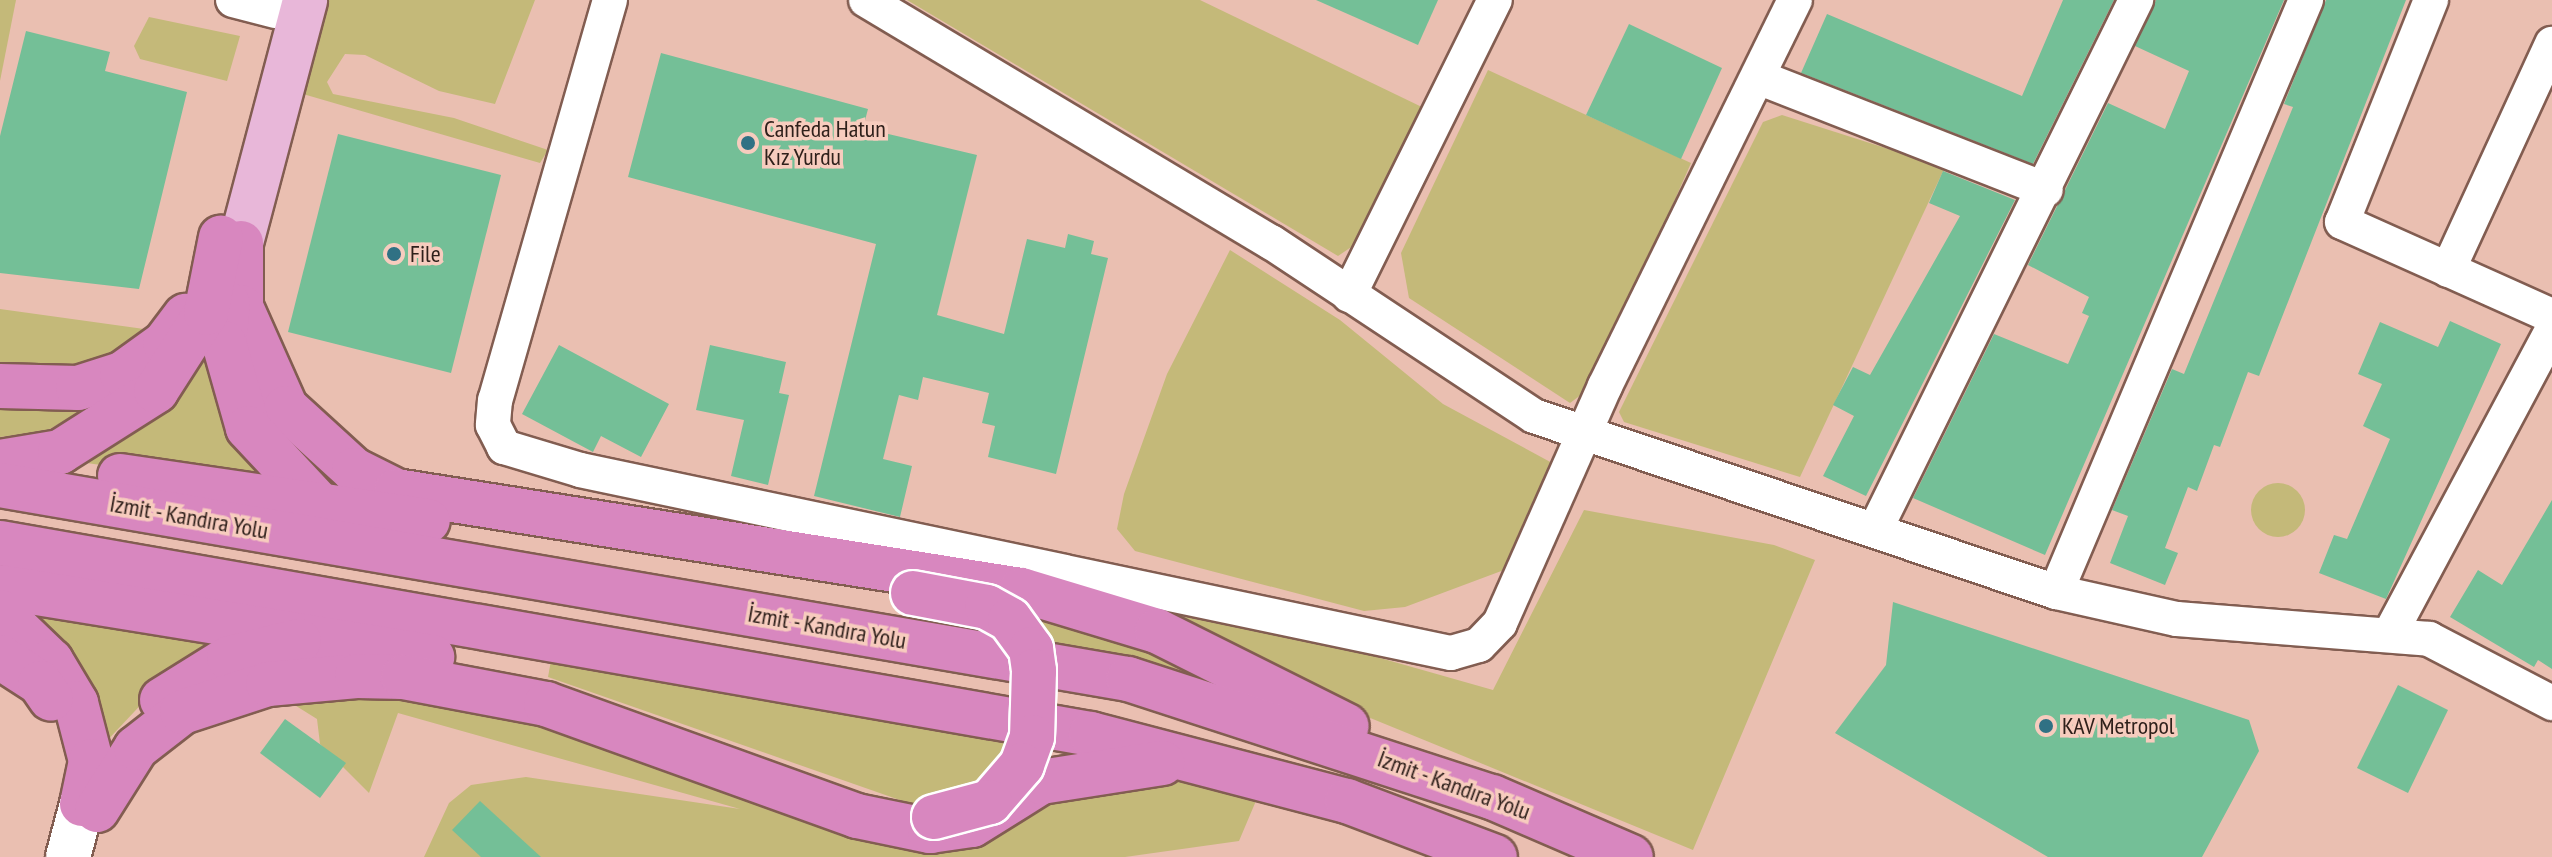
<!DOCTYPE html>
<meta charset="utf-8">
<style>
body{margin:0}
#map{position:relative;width:2552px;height:857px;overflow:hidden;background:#eabfb1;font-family:"PT Sans Narrow",sans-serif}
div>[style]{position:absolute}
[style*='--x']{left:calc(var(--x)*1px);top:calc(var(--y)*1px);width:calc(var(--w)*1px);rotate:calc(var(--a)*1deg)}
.green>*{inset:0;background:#c4b979}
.round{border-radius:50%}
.building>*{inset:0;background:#74bf97}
.roads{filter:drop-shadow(2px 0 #825d51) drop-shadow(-2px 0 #825d51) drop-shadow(0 2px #825d51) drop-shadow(0 -2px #825d51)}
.street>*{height:34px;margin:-17px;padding:0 17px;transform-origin:17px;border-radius:17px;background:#fff}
.secondary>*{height:44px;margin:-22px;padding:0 22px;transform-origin:22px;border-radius:22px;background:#fff}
.primary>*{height:44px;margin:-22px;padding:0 22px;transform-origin:22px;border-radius:22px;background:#e8b7d9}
.highway>*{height:44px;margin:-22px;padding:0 22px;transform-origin:22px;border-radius:22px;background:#d887bf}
.bridges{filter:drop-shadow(2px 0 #fff) drop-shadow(-2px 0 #fff) drop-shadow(0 2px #fff) drop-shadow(0 -2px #fff)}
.highway-bridge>*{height:44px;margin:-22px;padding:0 22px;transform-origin:22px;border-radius:22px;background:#d887bf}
.dots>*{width:22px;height:22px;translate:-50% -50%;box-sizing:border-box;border:4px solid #f7ccbe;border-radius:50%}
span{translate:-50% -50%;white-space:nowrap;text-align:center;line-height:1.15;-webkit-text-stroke:7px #f7ccbe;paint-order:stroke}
.poi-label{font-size:24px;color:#2f201b}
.left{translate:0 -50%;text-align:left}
.street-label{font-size:24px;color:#2f201b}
</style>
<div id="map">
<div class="green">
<div style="clip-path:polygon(0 0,16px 0,0 81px)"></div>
<div style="clip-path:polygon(328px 0,535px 0,495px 104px,439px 91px,365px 55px,345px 54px,327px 82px,333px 94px,454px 118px,548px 150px,540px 163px,303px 94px)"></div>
<div style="clip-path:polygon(907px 0,1200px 0,1426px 109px,1366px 237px,1338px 256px)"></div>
<div style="clip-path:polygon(149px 17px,240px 36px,227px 81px,140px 59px,134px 46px)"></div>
<div style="clip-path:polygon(1488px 70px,1691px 163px,1593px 386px,1570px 403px,1409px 298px,1401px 253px)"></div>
<div style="clip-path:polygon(1782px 115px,1945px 167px,1800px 477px,1624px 422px,1619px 412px,1763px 122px)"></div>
<div style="clip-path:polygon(238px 239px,283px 490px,72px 461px)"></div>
<div style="clip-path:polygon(1230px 250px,1340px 320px,1443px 404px,1554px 464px,1504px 570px,1405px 607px,1364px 611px,1135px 551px,1117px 529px,1124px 494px,1167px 374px)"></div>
<div style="clip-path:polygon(0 309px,144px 329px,165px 325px,88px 408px,44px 432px,0 437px)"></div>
<div class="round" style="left:2251px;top:483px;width:54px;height:54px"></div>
<div style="clip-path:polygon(1584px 510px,1774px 545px,1815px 560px,1693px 850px,1021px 575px,1345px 648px,1493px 690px)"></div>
<div style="clip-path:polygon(1004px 601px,1155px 641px,1287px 711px,1043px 649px)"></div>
<div style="clip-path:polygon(34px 613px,262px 634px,166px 678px,102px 746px,71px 657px)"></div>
<div style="clip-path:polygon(552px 655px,1023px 735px,1000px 778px,935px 806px,914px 805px,548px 677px)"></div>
<div style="clip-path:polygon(404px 682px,894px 831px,1119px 771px,1261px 789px,1239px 841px,1125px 857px,424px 857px,449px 803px,471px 785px,526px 777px,740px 809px,398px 713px,369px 793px,320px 744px,317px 719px,277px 694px)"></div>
</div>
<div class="building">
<div style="clip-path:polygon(1316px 0,1438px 0,1418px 45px)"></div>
<div style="clip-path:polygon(2063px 0,2114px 0,2033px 164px,1801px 73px,1827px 14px,2022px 96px)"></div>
<div style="clip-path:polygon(2156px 0,2284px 0,2045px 555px,1913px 498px,1994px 334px,2068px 364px,2089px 316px,2082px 313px,2089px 297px,2028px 265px,2108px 103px,2165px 129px,2189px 71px,2135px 46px)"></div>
<div style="clip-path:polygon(2326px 0,2406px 0,2259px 376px,2248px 372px,2220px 447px,2214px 445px,2197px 491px,2188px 487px,2165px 548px,2178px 553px,2165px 585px,2110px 563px,2128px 516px,2112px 510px,2172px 369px,2184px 374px,2293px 107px,2284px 104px)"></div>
<div style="clip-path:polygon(1629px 24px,1722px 68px,1681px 159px,1586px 115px)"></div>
<div style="clip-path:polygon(26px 31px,110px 52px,105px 71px,187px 92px,139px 289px,0 273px,0 136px)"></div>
<div style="clip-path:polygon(661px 53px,868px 109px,863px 128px,977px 155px,937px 315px,1004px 334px,1027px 239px,1065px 248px,1068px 234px,1094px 241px,1091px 254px,1108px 258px,1056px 474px,988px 457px,995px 426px,982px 423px,989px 393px,923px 377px,918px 400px,899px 395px,883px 459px,912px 466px,900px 517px,814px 496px,876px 244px,628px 177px)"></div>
<div style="clip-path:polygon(338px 134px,501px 175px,451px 373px,288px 332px)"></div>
<div style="clip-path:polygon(1943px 171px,2015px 200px,1866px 496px,1823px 476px,1854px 416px,1833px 405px,1853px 367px,1870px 375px,1960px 216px,1929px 203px)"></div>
<div style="clip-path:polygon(2450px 321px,2501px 344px,2386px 599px,2319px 573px,2334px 535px,2347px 539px,2390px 439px,2363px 426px,2382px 384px,2358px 374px,2380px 322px,2438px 347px)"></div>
<div style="clip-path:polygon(559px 345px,669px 404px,641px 457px,601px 436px,593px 452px,522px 414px)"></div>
<div style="clip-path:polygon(710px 345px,786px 362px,779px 393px,789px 395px,768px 485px,731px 476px,744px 420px,696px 410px)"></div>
<div style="clip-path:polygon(2552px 500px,2552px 669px,2538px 660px,2534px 667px,2450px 617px,2478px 570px,2502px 585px)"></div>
<div style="clip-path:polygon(1893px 602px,2249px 720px,2259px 751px,2202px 857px,2048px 857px,1835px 733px,1886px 665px)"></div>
<div style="clip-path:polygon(2398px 685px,2448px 710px,2408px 793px,2357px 768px)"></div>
<div style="clip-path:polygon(285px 719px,346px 763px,320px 798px,260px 753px)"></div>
<div style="clip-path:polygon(480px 801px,541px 857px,481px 857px,452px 830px)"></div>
</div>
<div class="roads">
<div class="street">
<div style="--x:233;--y:0;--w:43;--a:14.7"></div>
<div style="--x:610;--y:0;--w:416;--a:106"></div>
<div style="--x:495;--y:400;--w:25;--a:95"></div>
<div style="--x:493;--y:425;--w:25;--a:63"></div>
<div style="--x:504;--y:447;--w:79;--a:16.8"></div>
<div style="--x:580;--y:470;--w:890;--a:11.87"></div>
<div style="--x:1451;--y:653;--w:29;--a:-16"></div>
<div style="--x:1479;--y:645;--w:30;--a:-46"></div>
<div style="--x:1500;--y:623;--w:259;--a:-66.1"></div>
<div style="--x:1605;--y:386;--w:430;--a:-63.8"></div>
<div style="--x:866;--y:0;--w:472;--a:30.9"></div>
<div style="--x:1271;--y:242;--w:315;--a:33.5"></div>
<div style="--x:1534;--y:416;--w:551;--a:18.63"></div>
<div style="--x:2056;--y:592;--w:124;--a:12.6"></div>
<div style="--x:2177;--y:619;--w:253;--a:4.5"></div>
<div style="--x:2429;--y:639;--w:139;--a:27.5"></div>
<div style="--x:2431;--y:0;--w:239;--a:111.8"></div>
<div style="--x:2342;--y:222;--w:230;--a:24.1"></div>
<div style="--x:1758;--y:77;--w:309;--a:21.4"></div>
<div style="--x:2448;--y:270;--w:249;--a:-65.3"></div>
<div style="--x:1349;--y:295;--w:329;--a:-63.7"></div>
<div style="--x:1876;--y:528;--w:589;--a:-63.78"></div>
<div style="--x:2056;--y:592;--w:643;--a:-67.11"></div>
<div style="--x:2391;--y:632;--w:342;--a:-61.9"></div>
</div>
<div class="secondary">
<div style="--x:68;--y:857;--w:55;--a:-75.2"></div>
</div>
<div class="primary">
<div style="--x:241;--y:243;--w:251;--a:-75.2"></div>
</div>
<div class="highway">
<div style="--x:241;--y:243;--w:64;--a:90"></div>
<div style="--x:241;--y:307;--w:111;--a:66"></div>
<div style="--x:286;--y:408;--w:92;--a:42.4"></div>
<div style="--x:354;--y:470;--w:47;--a:26.6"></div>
<div style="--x:396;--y:491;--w:633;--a:9"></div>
<div style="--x:1021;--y:590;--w:142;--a:16.8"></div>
<div style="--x:1157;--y:631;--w:212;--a:26.6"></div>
<div style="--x:228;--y:304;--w:39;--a:96"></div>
<div style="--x:224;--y:343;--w:88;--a:74.2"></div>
<div style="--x:248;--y:428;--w:105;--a:46.9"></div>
<div style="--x:0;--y:386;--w:78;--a:1.5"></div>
<div style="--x:78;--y:388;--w:46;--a:-17.7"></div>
<div style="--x:122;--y:374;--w:53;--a:-35.8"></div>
<div style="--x:165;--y:343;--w:34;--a:-53"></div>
<div style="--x:0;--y:462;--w:61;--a:-9.5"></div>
<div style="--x:60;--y:452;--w:114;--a:-32.4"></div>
<div style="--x:156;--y:391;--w:93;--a:-57.3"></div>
<div style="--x:206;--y:313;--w:77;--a:-78.8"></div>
<div style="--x:120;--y:476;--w:311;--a:8.3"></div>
<div style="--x:0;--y:485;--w:1145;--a:9.76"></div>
<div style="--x:1128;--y:679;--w:383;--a:18"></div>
<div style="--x:1492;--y:797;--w:151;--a:23.3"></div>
<div style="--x:0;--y:543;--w:1108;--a:9.93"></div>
<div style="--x:1091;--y:734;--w:265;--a:14.7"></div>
<div style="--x:1347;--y:801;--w:158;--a:20.7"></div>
<div style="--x:0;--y:587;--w:438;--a:9.2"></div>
<div style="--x:0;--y:612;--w:71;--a:43.9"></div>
<div style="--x:51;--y:661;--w:49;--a:59.2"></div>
<div style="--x:76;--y:703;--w:60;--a:75.5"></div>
<div style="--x:91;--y:761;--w:44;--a:101.8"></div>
<div style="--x:0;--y:657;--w:48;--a:33"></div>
<div style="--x:40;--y:683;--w:19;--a:55"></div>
<div style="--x:162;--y:700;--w:79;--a:-32.1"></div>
<div style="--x:229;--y:658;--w:72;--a:-13.7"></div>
<div style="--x:97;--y:810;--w:73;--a:-57.8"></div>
<div style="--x:136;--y:748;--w:58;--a:-38"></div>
<div style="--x:182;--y:712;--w:90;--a:-18"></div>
<div style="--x:268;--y:684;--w:89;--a:-5.1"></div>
<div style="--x:357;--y:676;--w:46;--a:1.2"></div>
<div style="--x:403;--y:677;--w:146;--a:10.7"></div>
<div style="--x:546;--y:704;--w:331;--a:19.8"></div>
<div style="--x:857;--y:816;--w:75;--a:11.6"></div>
<div style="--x:930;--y:831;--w:42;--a:-8.1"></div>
<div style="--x:972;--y:825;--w:81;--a:-31.9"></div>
<div style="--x:1041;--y:782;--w:123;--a:-8.9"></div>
</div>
</div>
<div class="bridges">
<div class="highway-bridge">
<div style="--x:913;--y:593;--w:75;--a:10.7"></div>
<div style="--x:987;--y:607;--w:26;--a:29"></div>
<div style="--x:1010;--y:620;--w:36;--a:54"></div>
<div style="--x:1031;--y:649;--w:22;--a:82"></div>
<div style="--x:1034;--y:671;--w:66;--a:91.7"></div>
<div style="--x:1032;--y:737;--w:30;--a:110"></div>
<div style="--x:1022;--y:765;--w:49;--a:130.9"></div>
<div style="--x:990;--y:802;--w:58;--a:165"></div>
</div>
</div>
<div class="dots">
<div style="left:748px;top:143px;background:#307184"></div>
<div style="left:394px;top:254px;background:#307184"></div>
<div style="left:2046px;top:726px;background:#307184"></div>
</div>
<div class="poi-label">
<span class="left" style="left:764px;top:143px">Canfeda Hatun<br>Kız Yurdu</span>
<span class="left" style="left:410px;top:254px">File</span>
<span class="left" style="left:2062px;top:726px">KAV Metropol</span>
</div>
<div class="street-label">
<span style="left:189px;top:517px;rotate:10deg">İzmit - Kandıra Yolu</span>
<span style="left:827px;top:627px;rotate:10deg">İzmit - Kandıra Yolu</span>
<span style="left:1454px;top:785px;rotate:20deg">İzmit - Kandıra Yolu</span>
</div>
</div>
